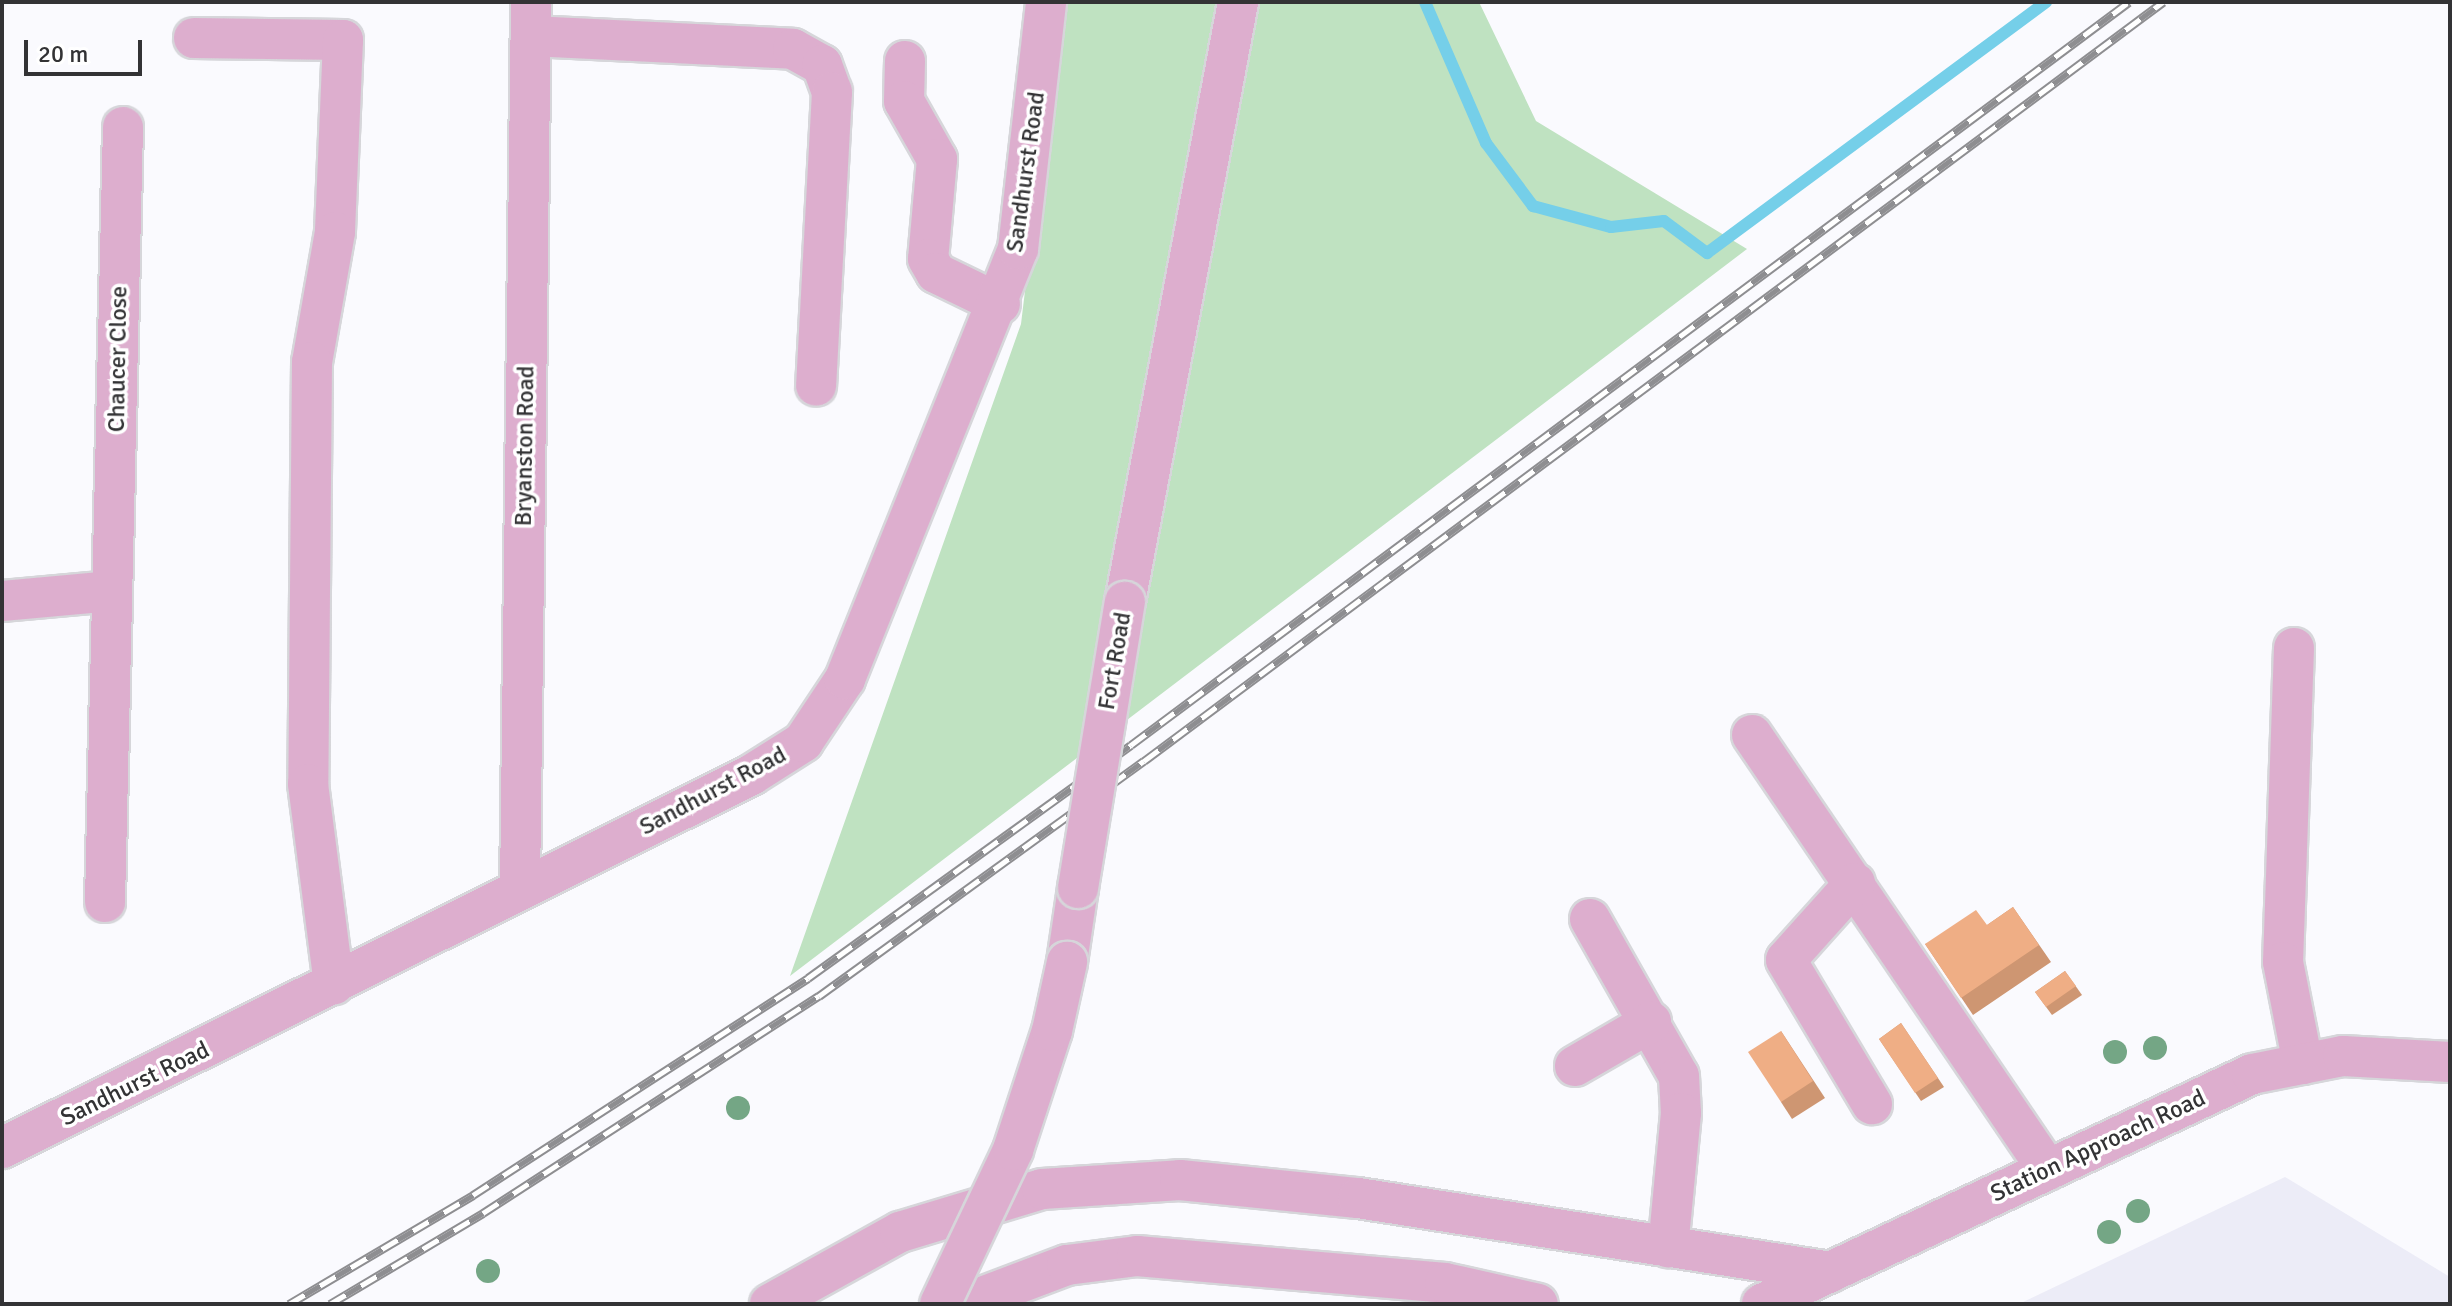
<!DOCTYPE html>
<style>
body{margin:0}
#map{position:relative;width:2452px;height:1306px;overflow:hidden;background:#fafafe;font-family:Signika,sans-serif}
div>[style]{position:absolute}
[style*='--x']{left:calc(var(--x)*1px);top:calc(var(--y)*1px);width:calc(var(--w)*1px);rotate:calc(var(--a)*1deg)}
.built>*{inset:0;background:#ececf7}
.green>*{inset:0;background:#bfe2c1}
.stream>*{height:12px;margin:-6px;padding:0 6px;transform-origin:6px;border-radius:6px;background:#75cfe9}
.roads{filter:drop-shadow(2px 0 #d6d6da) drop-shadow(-2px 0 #d6d6da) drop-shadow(0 2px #d6d6da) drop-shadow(0 -2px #d6d6da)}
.minor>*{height:40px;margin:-20px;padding:0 20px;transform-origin:20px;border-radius:20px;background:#ddaece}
.rail>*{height:9px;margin-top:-4.5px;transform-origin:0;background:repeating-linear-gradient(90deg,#fff 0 18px,#8e8e91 0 36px);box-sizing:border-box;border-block:2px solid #8e8e91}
.bridges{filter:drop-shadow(2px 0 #d6d6da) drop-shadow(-2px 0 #d6d6da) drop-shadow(0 2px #d6d6da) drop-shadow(0 -2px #d6d6da)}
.minor-bridge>*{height:40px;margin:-20px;padding:0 20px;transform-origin:20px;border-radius:20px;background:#ddaece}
.trees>*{width:24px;height:24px;margin:-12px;border-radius:50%;background:#74a685}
.wall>*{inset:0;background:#ce9672}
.building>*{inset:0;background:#efae85}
span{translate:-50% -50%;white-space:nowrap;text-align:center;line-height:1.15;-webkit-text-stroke:7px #fff;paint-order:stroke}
.street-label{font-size:24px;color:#333335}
.frame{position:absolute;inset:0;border:4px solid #333335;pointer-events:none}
.scale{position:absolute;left:24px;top:40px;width:118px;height:36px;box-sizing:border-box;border:4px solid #333335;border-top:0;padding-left:10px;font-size:24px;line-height:28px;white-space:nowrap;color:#333335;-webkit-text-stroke:6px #fff;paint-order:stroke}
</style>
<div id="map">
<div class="built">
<div style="clip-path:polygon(2285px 1177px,2450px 1277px,2450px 1304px,2019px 1304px)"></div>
</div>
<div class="green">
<div style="clip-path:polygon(1060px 2px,1479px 2px,1536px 121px,1747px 249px,790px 976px,1021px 324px)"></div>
</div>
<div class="stream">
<div style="--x:1425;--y:2;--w:154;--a:66.6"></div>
<div style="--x:1486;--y:143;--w:79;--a:53.3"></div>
<div style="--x:1533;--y:206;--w:81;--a:15.1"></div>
<div style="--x:1611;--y:227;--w:53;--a:-6.5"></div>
<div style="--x:1664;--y:221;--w:54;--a:36.7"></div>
<div style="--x:1707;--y:253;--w:422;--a:-36.5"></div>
</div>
<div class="roads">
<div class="minor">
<div style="--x:531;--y:36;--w:262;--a:2.8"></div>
<div style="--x:793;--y:49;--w:33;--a:29"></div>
<div style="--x:822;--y:65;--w:29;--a:70"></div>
<div style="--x:832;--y:92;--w:294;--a:93.1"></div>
<div style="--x:194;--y:38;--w:149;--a:0.8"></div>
<div style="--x:343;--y:40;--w:192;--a:92.4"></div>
<div style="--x:335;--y:232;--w:132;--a:100"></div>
<div style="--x:312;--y:362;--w:422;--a:90.5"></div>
<div style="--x:308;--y:784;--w:202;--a:82.6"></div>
<div style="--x:905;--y:61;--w:40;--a:91.4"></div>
<div style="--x:904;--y:101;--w:67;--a:60.4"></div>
<div style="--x:937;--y:159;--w:100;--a:95.1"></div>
<div style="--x:928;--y:259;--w:16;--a:60"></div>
<div style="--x:936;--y:273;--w:71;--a:25.8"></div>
<div style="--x:2;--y:601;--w:110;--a:-5.2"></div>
<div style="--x:1125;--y:602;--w:611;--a:-79.33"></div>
<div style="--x:2294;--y:648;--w:314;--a:92"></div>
<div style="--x:2283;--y:962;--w:104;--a:78.9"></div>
<div style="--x:1752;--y:735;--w:526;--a:55.77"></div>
<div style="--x:1855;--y:883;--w:103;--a:131.9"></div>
<div style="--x:1786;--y:960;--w:168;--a:59.2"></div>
<div style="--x:520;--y:889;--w:887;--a:-89.29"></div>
<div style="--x:105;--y:902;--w:775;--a:-88.67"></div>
<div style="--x:1590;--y:919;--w:180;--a:60.5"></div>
<div style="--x:1679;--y:1076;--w:37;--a:87"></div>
<div style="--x:1681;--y:1113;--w:135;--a:95.5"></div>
<div style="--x:1067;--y:962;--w:75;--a:-81.5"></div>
<div style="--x:1575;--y:1066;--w:88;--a:-30.1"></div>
<div style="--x:2;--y:1148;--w:837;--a:-26.47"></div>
<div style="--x:751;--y:775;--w:62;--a:-32.4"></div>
<div style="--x:803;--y:742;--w:76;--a:-56.3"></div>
<div style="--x:845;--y:679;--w:463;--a:-68.1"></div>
<div style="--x:1018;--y:249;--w:249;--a:-83.5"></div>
<div style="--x:977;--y:1299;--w:96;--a:-20.7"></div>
<div style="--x:1067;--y:1265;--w:71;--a:-7.3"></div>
<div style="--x:1137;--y:1256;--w:309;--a:5"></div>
<div style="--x:1445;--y:1283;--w:95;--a:12.7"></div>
<div style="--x:770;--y:1304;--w:149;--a:-29"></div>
<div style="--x:900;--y:1232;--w:148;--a:-16.8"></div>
<div style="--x:1042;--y:1189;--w:138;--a:-3.7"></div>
<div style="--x:1180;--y:1180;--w:179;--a:5.8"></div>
<div style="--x:1358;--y:1198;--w:478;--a:8.9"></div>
<div style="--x:1762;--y:1304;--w:541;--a:-25.14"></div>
<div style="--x:2252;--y:1074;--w:93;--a:-11.2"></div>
<div style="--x:2343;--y:1056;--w:107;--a:3.2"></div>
</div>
</div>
<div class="rail">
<div style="--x:289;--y:1304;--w:214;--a:-30.6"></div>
<div style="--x:473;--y:1195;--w:399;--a:-32.9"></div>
<div style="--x:808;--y:978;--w:398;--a:-35.8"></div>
<div style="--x:1131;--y:745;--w:1244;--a:-36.67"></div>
<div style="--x:330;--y:1304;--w:178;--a:-30.7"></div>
<div style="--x:483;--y:1213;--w:400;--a:-32.9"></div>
<div style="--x:819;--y:996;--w:401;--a:-35.9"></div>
<div style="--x:1144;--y:761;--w:1271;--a:-36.68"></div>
</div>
<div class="bridges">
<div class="minor-bridge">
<div style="--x:1078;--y:888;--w:290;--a:-80.7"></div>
<div style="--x:940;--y:1304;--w:170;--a:-64.6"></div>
<div style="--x:1013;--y:1150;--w:125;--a:-71.9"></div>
<div style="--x:1052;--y:1031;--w:71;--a:-77.7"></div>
</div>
</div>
<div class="trees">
<div style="left:2155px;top:1048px"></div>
<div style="left:2115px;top:1052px"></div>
<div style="left:738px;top:1108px"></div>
<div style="left:2138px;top:1211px"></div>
<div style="left:2109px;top:1232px"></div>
<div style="left:488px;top:1271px"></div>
</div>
<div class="wall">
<div style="clip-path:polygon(2013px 907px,2051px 962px,1973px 1015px,1925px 944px,1987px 925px)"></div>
<div style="clip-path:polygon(2065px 971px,2082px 995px,2052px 1015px,2035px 992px)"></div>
<div style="clip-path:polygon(1901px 1023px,1944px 1087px,1921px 1101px,1879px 1039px)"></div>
<div style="clip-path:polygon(1781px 1031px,1825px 1098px,1792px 1119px,1781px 1102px)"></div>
</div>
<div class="building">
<div style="clip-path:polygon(2013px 907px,2039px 945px,1961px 998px,1925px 944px,1976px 910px,1987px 925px)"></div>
<div style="clip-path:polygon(2065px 971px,2076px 986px,2046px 1007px,2035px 992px)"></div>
<div style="clip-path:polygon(1901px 1023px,1938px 1078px,1915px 1093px,1879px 1039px)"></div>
<div style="clip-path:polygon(1781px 1031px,1813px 1081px,1781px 1102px,1748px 1052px)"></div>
</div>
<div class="street-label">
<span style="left:1026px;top:172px;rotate:-82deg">Sandhurst Road</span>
<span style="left:118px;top:359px;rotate:-89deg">Chaucer Close</span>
<span style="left:525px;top:446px;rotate:-89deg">Bryanston Road</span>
<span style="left:1115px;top:661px;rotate:-80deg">Fort Road</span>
<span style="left:713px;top:791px;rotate:-28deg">Sandhurst Road</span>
<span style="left:135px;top:1084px;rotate:-26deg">Sandhurst Road</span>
<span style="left:2098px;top:1146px;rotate:-25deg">Station Approach Road</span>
</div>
<div class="frame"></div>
<div class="scale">20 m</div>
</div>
